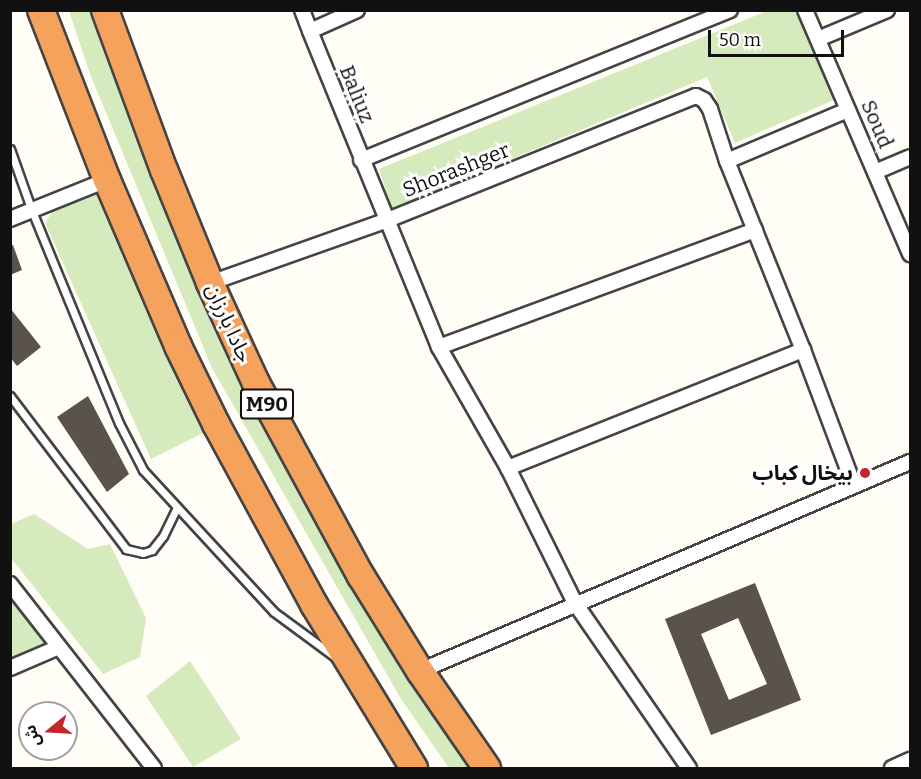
<!DOCTYPE html>
<meta charset="utf-8">
<style>
body{margin:0}
#map{position:relative;width:921px;height:779px;overflow:hidden;background:#fffdf5;font-family:Bitter,"Noto Sans Arabic",serif}
div>[style]{position:absolute}
[style*='--x']{left:calc(var(--x)*1px);top:calc(var(--y)*1px);width:calc(var(--w)*1px);rotate:calc(var(--a)*1deg)}
.green>*{inset:0;background:#d5ebbd}
.building>*{inset:0;background:#5a524d}
.roads{filter:drop-shadow(2px 0 #444) drop-shadow(-2px 0 #444) drop-shadow(0 2px #444) drop-shadow(0 -2px #444)}
.lane>*{height:7px;margin:-3.5px;padding:0 3.5px;transform-origin:3.5px;border-radius:3.5px;background:#fff}
.street>*{height:14px;margin:-7px;padding:0 7px;transform-origin:7px;border-radius:7px;background:#fff}
.highway>*{height:26px;margin:-13px;padding:0 13px;transform-origin:13px;border-radius:13px;background:#f5a25d}
.dots>*{width:16px;height:16px;translate:-50% -50%;box-sizing:border-box;border:3px solid #fff;border-radius:50%}
span{translate:-50% -50%;white-space:nowrap;text-align:center;line-height:1.15;-webkit-text-stroke:6px #fff;paint-order:stroke}
.shield-label span{padding:2px 4px;background:#fff;border:2px solid;border-radius:4px;-webkit-text-stroke-width:0}
.shield-label{font-size:20px;color:#111;font-weight:700}
.street-label{font-size:21px;color:#111}
.poi-label{font-size:21px;color:#111;font-weight:700}
.right{translate:-100% -50%;text-align:right}
.frame{position:absolute;inset:0;border:12px solid #111;pointer-events:none}
.north{position:absolute;left:18px;top:701px;width:60px;height:60px;box-sizing:border-box;background:#fff;border:2px solid #a0a0a0;border-radius:50%;rotate:252deg;font-size:16px;font-weight:700;line-height:24px;text-align:center;color:#111}
.north::after{content:'';display:block;margin:auto;width:21px;height:27px;background:#c4262e;clip-path:polygon(50% 0,100% 100%,50% 72%,0 100%)}
.scale{position:absolute;left:708px;top:30px;width:136px;height:27px;box-sizing:border-box;border:3px solid #111;border-top:0;padding-left:8px;font-size:18px;line-height:21px;white-space:nowrap;color:#111;-webkit-text-stroke:4px #fff;paint-order:stroke}
</style>
<div id="map">
<div class="green">
<div style="clip-path:polygon(69px 11px,94px 11px,212px 313px,475px 768px,449px 768px,401px 699px,212px 368px,90px 74px)"></div>
<div style="clip-path:polygon(767px 11px,798px 11px,836px 99px,735px 143px,707px 77px,392px 209px,379px 169px)"></div>
<div style="clip-path:polygon(102px 190px,209px 430px,151px 459px,45px 223px,52px 212px)"></div>
<div style="clip-path:polygon(34px 514px,88px 549px,110px 544px,146px 618px,140px 657px,103px 674px,11px 558px,11px 524px)"></div>
<div style="clip-path:polygon(10px 584px,59px 647px,10px 668px)"></div>
<div style="clip-path:polygon(190px 661px,241px 739px,193px 767px,146px 696px)"></div>
</div>
<div class="building">
<div style="clip-path:polygon(13px 245px,22px 270px,10px 275px,10px 246px)"></div>
<div style="clip-path:polygon(10px 308px,41px 347px,17px 366px,10px 357px)"></div>
<div style="clip-path:polygon(88px 396px,129px 474px,107px 492px,57px 417px)"></div>
<div style="clip-path:polygon(evenodd,755px 583px,801px 700px,711px 735px,665px 619px,755px 583px,738px 618px,767px 684px,729px 700px,701px 634px,738px 618px)"></div>
</div>
<div class="roads">
<div class="lane">
<div style="--x:10;--y:149;--w:66;--a:70.5"></div>
<div style="--x:32;--y:211;--w:229;--a:67.7"></div>
<div style="--x:119;--y:423;--w:53;--a:62.9"></div>
<div style="--x:143;--y:470;--w:193;--a:47.3"></div>
<div style="--x:274;--y:612;--w:74;--a:36.3"></div>
<div style="--x:10;--y:396;--w:192;--a:52.8"></div>
<div style="--x:126;--y:549;--w:17;--a:13"></div>
<div style="--x:143;--y:553;--w:9;--a:-18"></div>
<div style="--x:152;--y:550;--w:18;--a:-52"></div>
<div style="--x:163;--y:536;--w:30;--a:-64"></div>
</div>
<div class="street">
<div style="--x:302;--y:10;--w:22;--a:69"></div>
<div style="--x:357;--y:10;--w:51;--a:155.9"></div>
<div style="--x:310;--y:31;--w:341;--a:67.8"></div>
<div style="--x:439;--y:347;--w:139;--a:60.3"></div>
<div style="--x:508;--y:468;--w:151;--a:63.6"></div>
<div style="--x:575;--y:603;--w:201;--a:55.4"></div>
<div style="--x:805;--y:10;--w:266;--a:66.7"></div>
<div style="--x:818;--y:39;--w:75;--a:-22.8"></div>
<div style="--x:361;--y:160;--w:398;--a:-22.1"></div>
<div style="--x:727;--y:161;--w:131;--a:-22.9"></div>
<div style="--x:875;--y:172;--w:38;--a:-23"></div>
<div style="--x:10;--y:219;--w:105;--a:-21.9"></div>
<div style="--x:210;--y:283;--w:186;--a:-19.5"></div>
<div style="--x:385;--y:221;--w:335;--a:-21.9"></div>
<div style="--x:696;--y:96;--w:9;--a:27"></div>
<div style="--x:704;--y:100;--w:11;--a:56"></div>
<div style="--x:710;--y:109;--w:55;--a:71.9"></div>
<div style="--x:727;--y:161;--w:204;--a:68.1"></div>
<div style="--x:803;--y:350;--w:145;--a:69.4"></div>
<div style="--x:439;--y:347;--w:337;--a:-20.3"></div>
<div style="--x:508;--y:468;--w:318;--a:-21.8"></div>
<div style="--x:10;--y:584;--w:234;--a:52"></div>
<div style="--x:10;--y:668;--w:53;--a:-23.2"></div>
<div style="--x:420;--y:671;--w:533;--a:-23.1"></div>
<div style="--x:892;--y:768;--w:20;--a:-24"></div>
</div>
<div class="highway">
<div style="--x:41;--y:10;--w:182;--a:68.8"></div>
<div style="--x:107;--y:180;--w:181;--a:66.8"></div>
<div style="--x:178;--y:346;--w:87;--a:64"></div>
<div style="--x:216;--y:424;--w:207;--a:61.5"></div>
<div style="--x:315;--y:606;--w:190;--a:58.6"></div>
<div style="--x:105;--y:10;--w:171;--a:69.8"></div>
<div style="--x:164;--y:170;--w:122;--a:67.8"></div>
<div style="--x:210;--y:283;--w:110;--a:65.3"></div>
<div style="--x:256;--y:383;--w:220;--a:61.5"></div>
<div style="--x:361;--y:576;--w:112;--a:58.2"></div>
<div style="--x:420;--y:671;--w:118;--a:55.4"></div>
</div>
</div>
<div class="dots">
<div style="left:865px;top:473px;background:#c4262e"></div>
</div>
<div class="shield-label">
<span style="left:267px;top:404px">M90</span>
</div>
<div class="street-label">
<span style="left:357px;top:94px;rotate:68deg">Baliuz</span>
<span style="left:877px;top:124px;rotate:67deg">Soud</span>
<span style="left:456px;top:170px;rotate:-22deg">Shorashger</span>
<span style="left:229px;top:323px;rotate:66deg">جادا بارزان</span>
</div>
<div class="poi-label">
<span class="right" style="left:853px;top:473px">بيخال كباب</span>
</div>
<div class="frame"></div>
<div class="north">ش</div>
<div class="scale">50 m</div>
</div>
